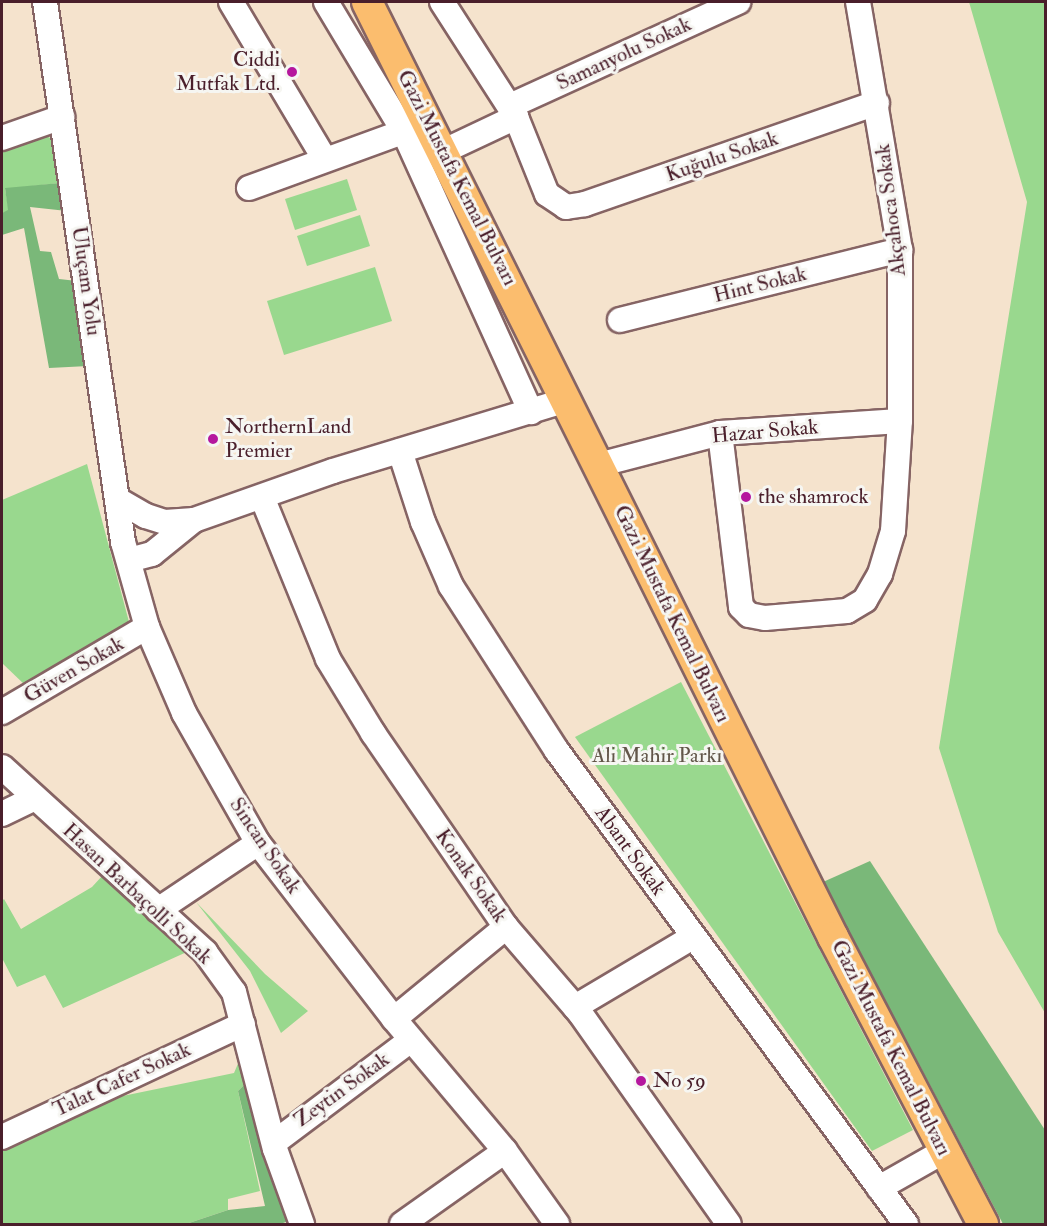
<!DOCTYPE html>
<meta charset="utf-8">
<style>
body{margin:0}
#map{position:relative;width:1047px;height:1226px;overflow:hidden;background:#f5e3cd;font-family:"IM FELL Double Pica",serif}
div>[style]{position:absolute}
[style*='--x']{left:calc(var(--x)*1px);top:calc(var(--y)*1px);width:calc(var(--w)*1px);rotate:calc(var(--a)*1deg)}
.green>*{inset:0;background:#99d88e}
.forest>*{inset:0;background:#7ab879}
.roads{filter:drop-shadow(2px 0 #866464) drop-shadow(-2px 0 #866464) drop-shadow(0 2px #866464) drop-shadow(0 -2px #866464)}
.minor>*{height:24px;margin:-12px;padding:0 12px;transform-origin:12px;border-radius:12px;background:#fff}
.major>*{height:30px;margin:-15px;padding:0 15px;transform-origin:15px;border-radius:15px;background:#fbbd6e}
.dots>*{width:16px;height:16px;translate:-50% -50%;box-sizing:border-box;border:3px solid #f6f6f2;border-radius:50%}
span{translate:-50% -50%;white-space:nowrap;text-align:center;line-height:1.15;-webkit-text-stroke:6px #f6f6f2;paint-order:stroke}
.street-label{font-size:21px;color:#4a1f2b}
.poi-label{font-size:21px;color:#4a1f2b}
.right{translate:-100% -50%;text-align:right}
.left{translate:0 -50%;text-align:left}
.park-label{font-size:21px;color:#625649}
.frame{position:absolute;inset:0;border:3px solid #4a1f2b;pointer-events:none}
</style>
<div id="map">
<div class="green">
<div style="clip-path:polygon(969px 2px,1045px 2px,1045px 1013px,998px 932px,939px 748px,1027px 202px)"></div>
<div style="clip-path:polygon(43px 134px,52px 139px,60px 183px,5px 189px,9px 211px,2px 213px,2px 148px)"></div>
<div style="clip-path:polygon(347px 179px,357px 210px,295px 230px,285px 199px)"></div>
<div style="clip-path:polygon(360px 215px,370px 246px,307px 266px,297px 236px)"></div>
<div style="clip-path:polygon(375px 267px,392px 321px,284px 355px,267px 301px)"></div>
<div style="clip-path:polygon(87px 464px,129px 622px,26px 686px,2px 663px,2px 500px)"></div>
<div style="clip-path:polygon(681px 682px,913px 1130px,872px 1151px,575px 737px)"></div>
<div style="clip-path:polygon(103px 875px,189px 951px,63px 1008px,45px 975px,17px 987px,2px 958px,2px 901px,4px 899px,21px 929px,92px 887px)"></div>
<div style="clip-path:polygon(196px 902px,265px 974px,308px 1011px,281px 1033px,250px 971px)"></div>
<div style="clip-path:polygon(242px 1054px,250px 1079px,238px 1091px,260px 1191px,228px 1199px,228px 1210px,186px 1224px,2px 1224px,2px 1149px,113px 1098px,234px 1073px)"></div>
</div>
<div class="forest">
<div style="clip-path:polygon(60px 183px,67px 211px,30px 207px,40px 251px,51px 252px,59px 279px,77px 281px,88px 366px,49px 368px,24px 228px,2px 235px,2px 213px,8px 210px,5px 188px)"></div>
<div style="clip-path:polygon(870px 861px,1045px 1130px,1045px 1224px,1003px 1224px,823px 882px)"></div>
<div style="clip-path:polygon(250px 1079px,292px 1220px,280px 1224px,186px 1224px,228px 1210px,265px 1206px,238px 1091px)"></div>
</div>
<div class="roads">
<div class="minor">
<div style="--x:45;--y:2;--w:546;--a:81.78"></div>
<div style="--x:123;--y:542;--w:88;--a:74.2"></div>
<div style="--x:147;--y:627;--w:94;--a:66.7"></div>
<div style="--x:184;--y:713;--w:150;--a:60.4"></div>
<div style="--x:258;--y:843;--w:222;--a:52.3"></div>
<div style="--x:394;--y:1019;--w:172;--a:49.9"></div>
<div style="--x:505;--y:1151;--w:90;--a:54.5"></div>
<div style="--x:231;--y:2;--w:182;--a:59.2"></div>
<div style="--x:326;--y:2;--w:149;--a:59"></div>
<div style="--x:403;--y:130;--w:310;--a:65.6"></div>
<div style="--x:442;--y:2;--w:137;--a:57.2"></div>
<div style="--x:516;--y:117;--w:83;--a:68.1"></div>
<div style="--x:547;--y:194;--w:23;--a:34"></div>
<div style="--x:566;--y:207;--w:19;--a:-9"></div>
<div style="--x:585;--y:204;--w:309;--a:-19.1"></div>
<div style="--x:510;--y:106;--w:251;--a:-24.5"></div>
<div style="--x:2;--y:138;--w:64;--a:-19.3"></div>
<div style="--x:444;--y:151;--w:80;--a:-25.3"></div>
<div style="--x:249;--y:188;--w:181;--a:-20"></div>
<div style="--x:620;--y:320;--w:289;--a:-14"></div>
<div style="--x:720;--y:433;--w:175;--a:83.1"></div>
<div style="--x:741;--y:607;--w:11;--a:45"></div>
<div style="--x:749;--y:615;--w:16;--a:11"></div>
<div style="--x:765;--y:618;--w:82;--a:-4.9"></div>
<div style="--x:847;--y:611;--w:21;--a:-31"></div>
<div style="--x:865;--y:600;--w:30;--a:-60"></div>
<div style="--x:880;--y:574;--w:45;--a:-73.2"></div>
<div style="--x:893;--y:531;--w:110;--a:-86.4"></div>
<div style="--x:900;--y:421;--w:171;--a:-90"></div>
<div style="--x:900;--y:250;--w:252;--a:-99.6"></div>
<div style="--x:400;--y:451;--w:75;--a:72.1"></div>
<div style="--x:423;--y:522;--w:70;--a:66.4"></div>
<div style="--x:451;--y:586;--w:196;--a:57.3"></div>
<div style="--x:557;--y:751;--w:588;--a:53.58"></div>
<div style="--x:598;--y:465;--w:126;--a:-14.7"></div>
<div style="--x:720;--y:433;--w:180;--a:-3.8"></div>
<div style="--x:262;--y:497;--w:175;--a:67.8"></div>
<div style="--x:328;--y:659;--w:87;--a:58.7"></div>
<div style="--x:373;--y:733;--w:235;--a:55.6"></div>
<div style="--x:506;--y:927;--w:113;--a:49.3"></div>
<div style="--x:580;--y:1013;--w:258;--a:54.8"></div>
<div style="--x:118;--y:500;--w:32;--a:30"></div>
<div style="--x:146;--y:516;--w:20;--a:18"></div>
<div style="--x:165;--y:522;--w:29;--a:-4"></div>
<div style="--x:194;--y:520;--w:147;--a:-19.4"></div>
<div style="--x:333;--y:471;--w:245;--a:-16.9"></div>
<div style="--x:129;--y:560;--w:24;--a:-15"></div>
<div style="--x:152;--y:554;--w:54;--a:-39"></div>
<div style="--x:2;--y:712;--w:168;--a:-30.4"></div>
<div style="--x:2;--y:767;--w:275;--a:42.3"></div>
<div style="--x:205;--y:952;--w:49;--a:54.1"></div>
<div style="--x:234;--y:992;--w:162;--a:75.4"></div>
<div style="--x:275;--y:1149;--w:80;--a:70.2"></div>
<div style="--x:2;--y:814;--w:34;--a:-26"></div>
<div style="--x:158;--y:910;--w:120;--a:-33.8"></div>
<div style="--x:575;--y:1007;--w:137;--a:-30.7"></div>
<div style="--x:394;--y:1019;--w:145;--a:-39.4"></div>
<div style="--x:2;--y:1137;--w:266;--a:-25.1"></div>
<div style="--x:275;--y:1142;--w:170;--a:-36.9"></div>
<div style="--x:879;--y:1188;--w:75;--a:-29.6"></div>
<div style="--x:402;--y:1224;--w:126;--a:-35.3"></div>
</div>
<div class="major">
<div style="--x:367;--y:2;--w:1045;--a:63.51"></div>
<div style="--x:833;--y:937;--w:324;--a:62.4"></div>
</div>
</div>
<div class="dots">
<div style="left:292px;top:72px;background:#b5179e"></div>
<div style="left:213px;top:439px;background:#b5179e"></div>
<div style="left:746px;top:497px;background:#b5179e"></div>
<div style="left:641px;top:1081px;background:#b5179e"></div>
</div>
<div class="street-label">
<span style="left:624px;top:54px;rotate:-25deg">Samanyolu Sokak</span>
<span style="left:722px;top:157px;rotate:-19deg">Kuğulu Sokak</span>
<span style="left:457px;top:178px;rotate:63deg">Gazi Mustafa Kemal Bulvarı</span>
<span style="left:891px;top:210px;rotate:-97deg">Akçahoca Sokak</span>
<span style="left:86px;top:281px;rotate:82deg">Uluçam Yolu</span>
<span style="left:760px;top:285px;rotate:-14deg">Hint Sokak</span>
<span style="left:765px;top:432px;rotate:-5deg">Hazar Sokak</span>
<span style="left:672px;top:614px;rotate:64deg">Gazi Mustafa Kemal Bulvarı</span>
<span style="left:74px;top:670px;rotate:-30deg">Güven Sokak</span>
<span style="left:265px;top:846px;rotate:56deg">Sincan Sokak</span>
<span style="left:630px;top:851px;rotate:54deg">Abant Sokak</span>
<span style="left:471px;top:876px;rotate:55deg">Konak Sokak</span>
<span style="left:137px;top:894px;rotate:43deg">Hasan Barbaçolli Sokak</span>
<span style="left:891px;top:1048px;rotate:63deg">Gazi Mustafa Kemal Bulvarı</span>
<span style="left:122px;top:1080px;rotate:-25deg">Talat Cafer Sokak</span>
<span style="left:342px;top:1090px;rotate:-36deg">Zeytin Sokak</span>
</div>
<div class="poi-label">
<span class="right" style="left:280px;top:72px">Ciddi<br>Mutfak Ltd.</span>
<span class="left" style="left:225px;top:439px">NorthernLand<br>Premier</span>
<span class="left" style="left:758px;top:497px">the shamrock</span>
<span class="left" style="left:653px;top:1081px">No 59</span>
</div>
<div class="park-label">
<span style="left:657px;top:756px">Ali Mahir Parkı</span>
</div>
<div class="frame"></div>
</div>
